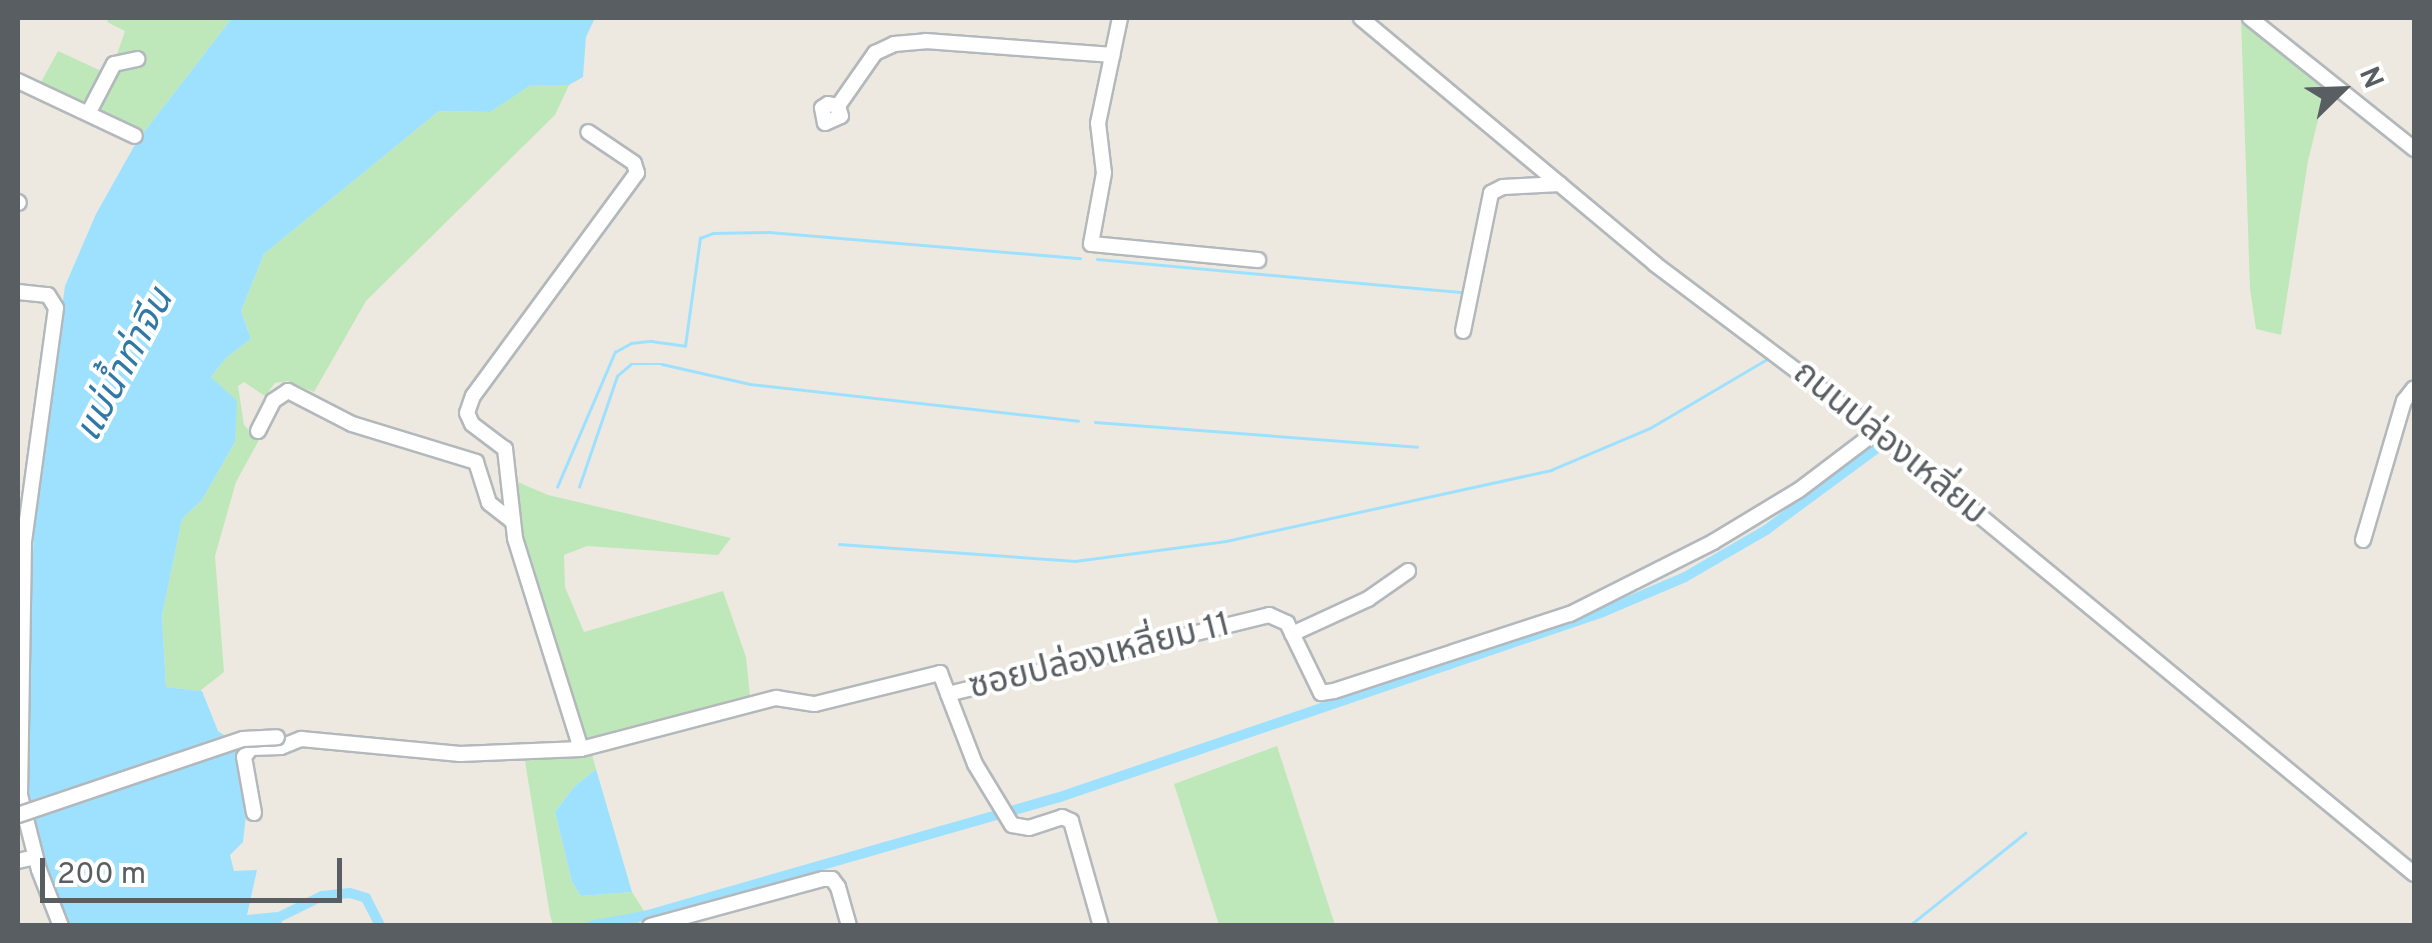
<!DOCTYPE html>
<meta charset="utf-8">
<style>
body{margin:0}
#map{position:relative;width:2432px;height:943px;overflow:hidden;background:#ede9e0;font-family:Overpass,"Noto Sans Thai",sans-serif}
div>[style]{position:absolute}
[style*='--x']{left:calc(var(--x)*1px);top:calc(var(--y)*1px);width:calc(var(--w)*1px);rotate:calc(var(--a)*1deg)}
.green>*{inset:0;background:#bfe8ba}
.water>*{inset:0;background:#9ee1ff}
.stream>*{height:2.5px;margin:-1.25px;padding:0 1.25px;transform-origin:1.25px;border-radius:1.25px;background:#9ee1ff}
.canal>*{height:10px;margin:-5px;padding:0 5px;transform-origin:5px;border-radius:5px;background:#9ee1ff}
.roads{filter:drop-shadow(2px 0 #b3b8bc) drop-shadow(-2px 0 #b3b8bc) drop-shadow(0 2px #b3b8bc) drop-shadow(0 -2px #b3b8bc)}
.minor>*{height:14px;margin:-7px;padding:0 7px;transform-origin:7px;border-radius:7px;background:#fff}
.bridges{filter:drop-shadow(2px 0 #b3b8bc) drop-shadow(-2px 0 #b3b8bc) drop-shadow(0 2px #b3b8bc) drop-shadow(0 -2px #b3b8bc)}
.minor-bridge>*{height:14px;margin:-7px;padding:0 7px;transform-origin:7px;border-radius:7px;background:#fff}
span{translate:-50% -50%;white-space:nowrap;text-align:center;line-height:1.15;-webkit-text-stroke:8px #fff;paint-order:stroke}
.street-label{font-size:35px;color:#595e63}
.water-label{font-size:38px;color:#3078a6;font-style:italic}
.frame{position:absolute;inset:0;border:20px solid #595e63;pointer-events:none}
.north{position:absolute;left:2292px;top:40px;width:100px;height:100px;-webkit-text-stroke:8px #fff;paint-order:stroke;rotate:67deg;font-size:28px;font-weight:700;line-height:40px;text-align:center;color:#595e63}
.north::after{content:'';display:block;margin:auto;width:35px;height:45px;background:#595e63;clip-path:polygon(50% 0,100% 100%,50% 72%,0 100%)}
.scale{position:absolute;left:40px;top:858px;width:302px;height:45px;box-sizing:border-box;border:5px solid #595e63;border-top:0;padding-left:12px;font-size:30px;line-height:35px;white-space:nowrap;color:#595e63;-webkit-text-stroke:8px #fff;paint-order:stroke}
</style>
<div id="map">
<div class="green">
<div style="clip-path:polygon(109px 18px,232px 18px,137px 141px,40px 84px,58px 51px,110px 75px,125px 31px,107px 22px)"></div>
<div style="clip-path:polygon(2241px 19px,2328px 79px,2308px 161px,2281px 335px,2256px 329px,2250px 289px)"></div>
<div style="clip-path:polygon(548px 82px,569px 85px,555px 115px,366px 301px,314px 392px,287px 381px,275px 383px,265px 396px,244px 382px,238px 386px,244px 425px,259px 440px,236px 482px,215px 556px,224px 672px,200px 691px,166px 687px,162px 616px,182px 519px,202px 500px,235px 442px,211px 377px,226px 358px,251px 339px,241px 311px,264px 254px,439px 111px,489px 112px,531px 85px)"></div>
<div style="clip-path:polygon(499px 474px,548px 495px,731px 538px,718px 555px,587px 546px,564px 555px,565px 587px,584px 632px,723px 591px,746px 657px,750px 696px,571px 744px)"></div>
<div style="clip-path:polygon(1277px 746px,1335px 925px,1219px 925px,1174px 784px)"></div>
<div style="clip-path:polygon(592px 754px,596px 769px,574px 787px,555px 812px,572px 882px,581px 896px,632px 892px,644px 911px,638px 925px,553px 925px,550px 915px,525px 761px)"></div>
</div>
<div class="water">
<div style="clip-path:polygon(232px 18px,595px 18px,586px 37px,583px 77px,569px 85px,531px 85px,490px 112px,439px 111px,264px 254px,241px 311px,251px 339px,226px 358px,211px 377px,237px 401px,235px 442px,202px 500px,182px 519px,162px 616px,166px 687px,202px 691px,218px 731px,236px 743px,246px 815px,243px 842px,230px 855px,234px 871px,257px 870px,247px 915px,277px 912px,283px 925px,66px 926px,28px 805px,27px 718px,35px 500px,65px 286px,96px 214px,137px 141px)"></div>
<div style="clip-path:polygon(596px 769px,632px 892px,581px 896px,572px 882px,555px 812px,574px 787px)"></div>
</div>
<div class="stream">
<div style="--x:1097;--y:259;--w:367;--a:5.2"></div>
<div style="--x:1095;--y:422;--w:323;--a:4.4"></div>
<div style="--x:557;--y:487;--w:147;--a:-66.8"></div>
<div style="--x:615;--y:352;--w:18;--a:-29"></div>
<div style="--x:631;--y:343;--w:20;--a:-6"></div>
<div style="--x:651;--y:341;--w:34;--a:8"></div>
<div style="--x:685;--y:346;--w:109;--a:-82.1"></div>
<div style="--x:700;--y:238;--w:14;--a:-21"></div>
<div style="--x:713;--y:233;--w:56;--a:-1"></div>
<div style="--x:769;--y:232;--w:312;--a:4.8"></div>
<div style="--x:579;--y:487;--w:117;--a:-71.1"></div>
<div style="--x:617;--y:376;--w:18;--a:-41"></div>
<div style="--x:631;--y:364;--w:31;--a:0"></div>
<div style="--x:662;--y:364;--w:90;--a:12.8"></div>
<div style="--x:750;--y:384;--w:330;--a:6.4"></div>
<div style="--x:839;--y:544;--w:237;--a:4.1"></div>
<div style="--x:1075;--y:561;--w:152;--a:-7.5"></div>
<div style="--x:1226;--y:541;--w:333;--a:-12.3"></div>
<div style="--x:1551;--y:470;--w:108;--a:-23"></div>
<div style="--x:1650;--y:428;--w:136;--a:-30.5"></div>
<div style="--x:1909;--y:926;--w:149;--a:-38.7"></div>
</div>
<div class="canal">
<div style="--x:261;--y:926;--w:68;--a:-26.2"></div>
<div style="--x:322;--y:896;--w:28;--a:-6"></div>
<div style="--x:350;--y:893;--w:17;--a:17"></div>
<div style="--x:366;--y:898;--w:31;--a:63"></div>
<div style="--x:590;--y:926;--w:59;--a:-10.7"></div>
<div style="--x:648;--y:915;--w:425;--a:-16"></div>
<div style="--x:1057;--y:798;--w:577;--a:-18.81"></div>
<div style="--x:1603;--y:612;--w:89;--a:-23.1"></div>
<div style="--x:1685;--y:577;--w:94;--a:-30.1"></div>
<div style="--x:1766;--y:530;--w:142;--a:-36.4"></div>
</div>
<div class="roads">
<div class="minor">
<div style="--x:1120;--y:18;--w:107;--a:101.8"></div>
<div style="--x:1098;--y:123;--w:50;--a:83.2"></div>
<div style="--x:1104;--y:173;--w:72;--a:100.4"></div>
<div style="--x:1091;--y:244;--w:168;--a:5.5"></div>
<div style="--x:1361;--y:18;--w:383;--a:39.9"></div>
<div style="--x:1655;--y:264;--w:278;--a:37"></div>
<div style="--x:1877;--y:431;--w:696;--a:39.52"></div>
<div style="--x:2250;--y:18;--w:210;--a:38.6"></div>
<div style="--x:18;--y:81;--w:129;--a:25.2"></div>
<div style="--x:838;--y:106;--w:10;--a:-169"></div>
<div style="--x:828;--y:104;--w:7;--a:146"></div>
<div style="--x:822;--y:108;--w:15;--a:79"></div>
<div style="--x:825;--y:123;--w:17;--a:-24"></div>
<div style="--x:841;--y:116;--w:10;--a:-107"></div>
<div style="--x:838;--y:106;--w:65;--a:-55.1"></div>
<div style="--x:875;--y:53;--w:21;--a:-25"></div>
<div style="--x:894;--y:44;--w:32;--a:-5"></div>
<div style="--x:926;--y:41;--w:187;--a:4.3"></div>
<div style="--x:89;--y:112;--w:54;--a:-62.5"></div>
<div style="--x:114;--y:64;--w:24;--a:-12"></div>
<div style="--x:18;--y:202;--w:1;--a:45"></div>
<div style="--x:18;--y:292;--w:30;--a:6"></div>
<div style="--x:48;--y:295;--w:15;--a:58"></div>
<div style="--x:56;--y:308;--w:235;--a:97.8"></div>
<div style="--x:24;--y:541;--w:254;--a:90.9"></div>
<div style="--x:20;--y:795;--w:77;--a:75.8"></div>
<div style="--x:39;--y:870;--w:60;--a:68.6"></div>
<div style="--x:1463;--y:331;--w:141;--a:-78.5"></div>
<div style="--x:1491;--y:193;--w:13;--a:-27"></div>
<div style="--x:1503;--y:187;--w:57;--a:-3"></div>
<div style="--x:258;--y:431;--w:34;--a:-63"></div>
<div style="--x:273;--y:401;--w:18;--a:-34"></div>
<div style="--x:288;--y:391;--w:72;--a:27.3"></div>
<div style="--x:352;--y:424;--w:130;--a:17"></div>
<div style="--x:476;--y:462;--w:43;--a:72.4"></div>
<div style="--x:489;--y:503;--w:28;--a:38"></div>
<div style="--x:2363;--y:540;--w:145;--a:-73.6"></div>
<div style="--x:2404;--y:401;--w:16;--a:-52"></div>
<div style="--x:1292;--y:634;--w:84;--a:-24.7"></div>
<div style="--x:1368;--y:599;--w:49;--a:-35"></div>
<div style="--x:948;--y:694;--w:75;--a:68.9"></div>
<div style="--x:975;--y:764;--w:71;--a:58.8"></div>
<div style="--x:1012;--y:825;--w:17;--a:10"></div>
<div style="--x:1029;--y:828;--w:35;--a:-18"></div>
<div style="--x:1062;--y:817;--w:10;--a:24"></div>
<div style="--x:1071;--y:821;--w:109;--a:74.1"></div>
<div style="--x:581;--y:749;--w:221;--a:-107.4"></div>
<div style="--x:515;--y:538;--w:90;--a:-96.4"></div>
<div style="--x:505;--y:449;--w:41;--a:-142.9"></div>
<div style="--x:472;--y:424;--w:12;--a:-114"></div>
<div style="--x:467;--y:413;--w:18;--a:-71"></div>
<div style="--x:473;--y:396;--w:277;--a:-53.7"></div>
<div style="--x:637;--y:173;--w:10;--a:-107"></div>
<div style="--x:634;--y:163;--w:55;--a:-146"></div>
<div style="--x:254;--y:813;--w:57;--a:-100.1"></div>
<div style="--x:244;--y:757;--w:11;--a:-52"></div>
<div style="--x:251;--y:748;--w:30;--a:-2"></div>
<div style="--x:281;--y:747;--w:22;--a:-22"></div>
<div style="--x:301;--y:739;--w:160;--a:5.4"></div>
<div style="--x:460;--y:754;--w:121;--a:-2.4"></div>
<div style="--x:581;--y:749;--w:202;--a:-14.7"></div>
<div style="--x:776;--y:698;--w:39;--a:9"></div>
<div style="--x:815;--y:704;--w:129;--a:-13.9"></div>
<div style="--x:940;--y:673;--w:22;--a:69"></div>
<div style="--x:948;--y:694;--w:331;--a:-13.8"></div>
<div style="--x:1269;--y:615;--w:20;--a:24"></div>
<div style="--x:1287;--y:623;--w:78;--a:64.1"></div>
<div style="--x:1321;--y:693;--w:13;--a:-9"></div>
<div style="--x:1334;--y:691;--w:248;--a:-18.1"></div>
<div style="--x:1570;--y:614;--w:160;--a:-26.7"></div>
<div style="--x:1713;--y:542;--w:100;--a:-31.2"></div>
<div style="--x:1799;--y:490;--w:98;--a:-37.1"></div>
<div style="--x:18;--y:861;--w:17;--a:-13"></div>
<div style="--x:650;--y:926;--w:179;--a:-15.2"></div>
<div style="--x:823;--y:879;--w:9;--a:0"></div>
<div style="--x:832;--y:879;--w:10;--a:53"></div>
<div style="--x:838;--y:887;--w:41;--a:74.2"></div>
</div>
</div>
<div class="bridges">
<div class="minor-bridge">
<div style="--x:18;--y:815;--w:237;--a:-18.7"></div>
<div style="--x:243;--y:739;--w:34;--a:-3"></div>
</div>
</div>
<div class="street-label">
<span style="left:1889px;top:444px;rotate:39deg">ถนนปล่องเหลี่ยม</span>
<span style="left:1100px;top:657px;rotate:-14deg">ซอยปล่องเหลี่ยม 11</span>
</div>
<div class="water-label">
<span style="left:126px;top:366px;rotate:-62deg">แม่น้ำท่าจีน</span>
</div>
<div class="frame"></div>
<div class="north">N</div>
<div class="scale">200 m</div>
</div>
